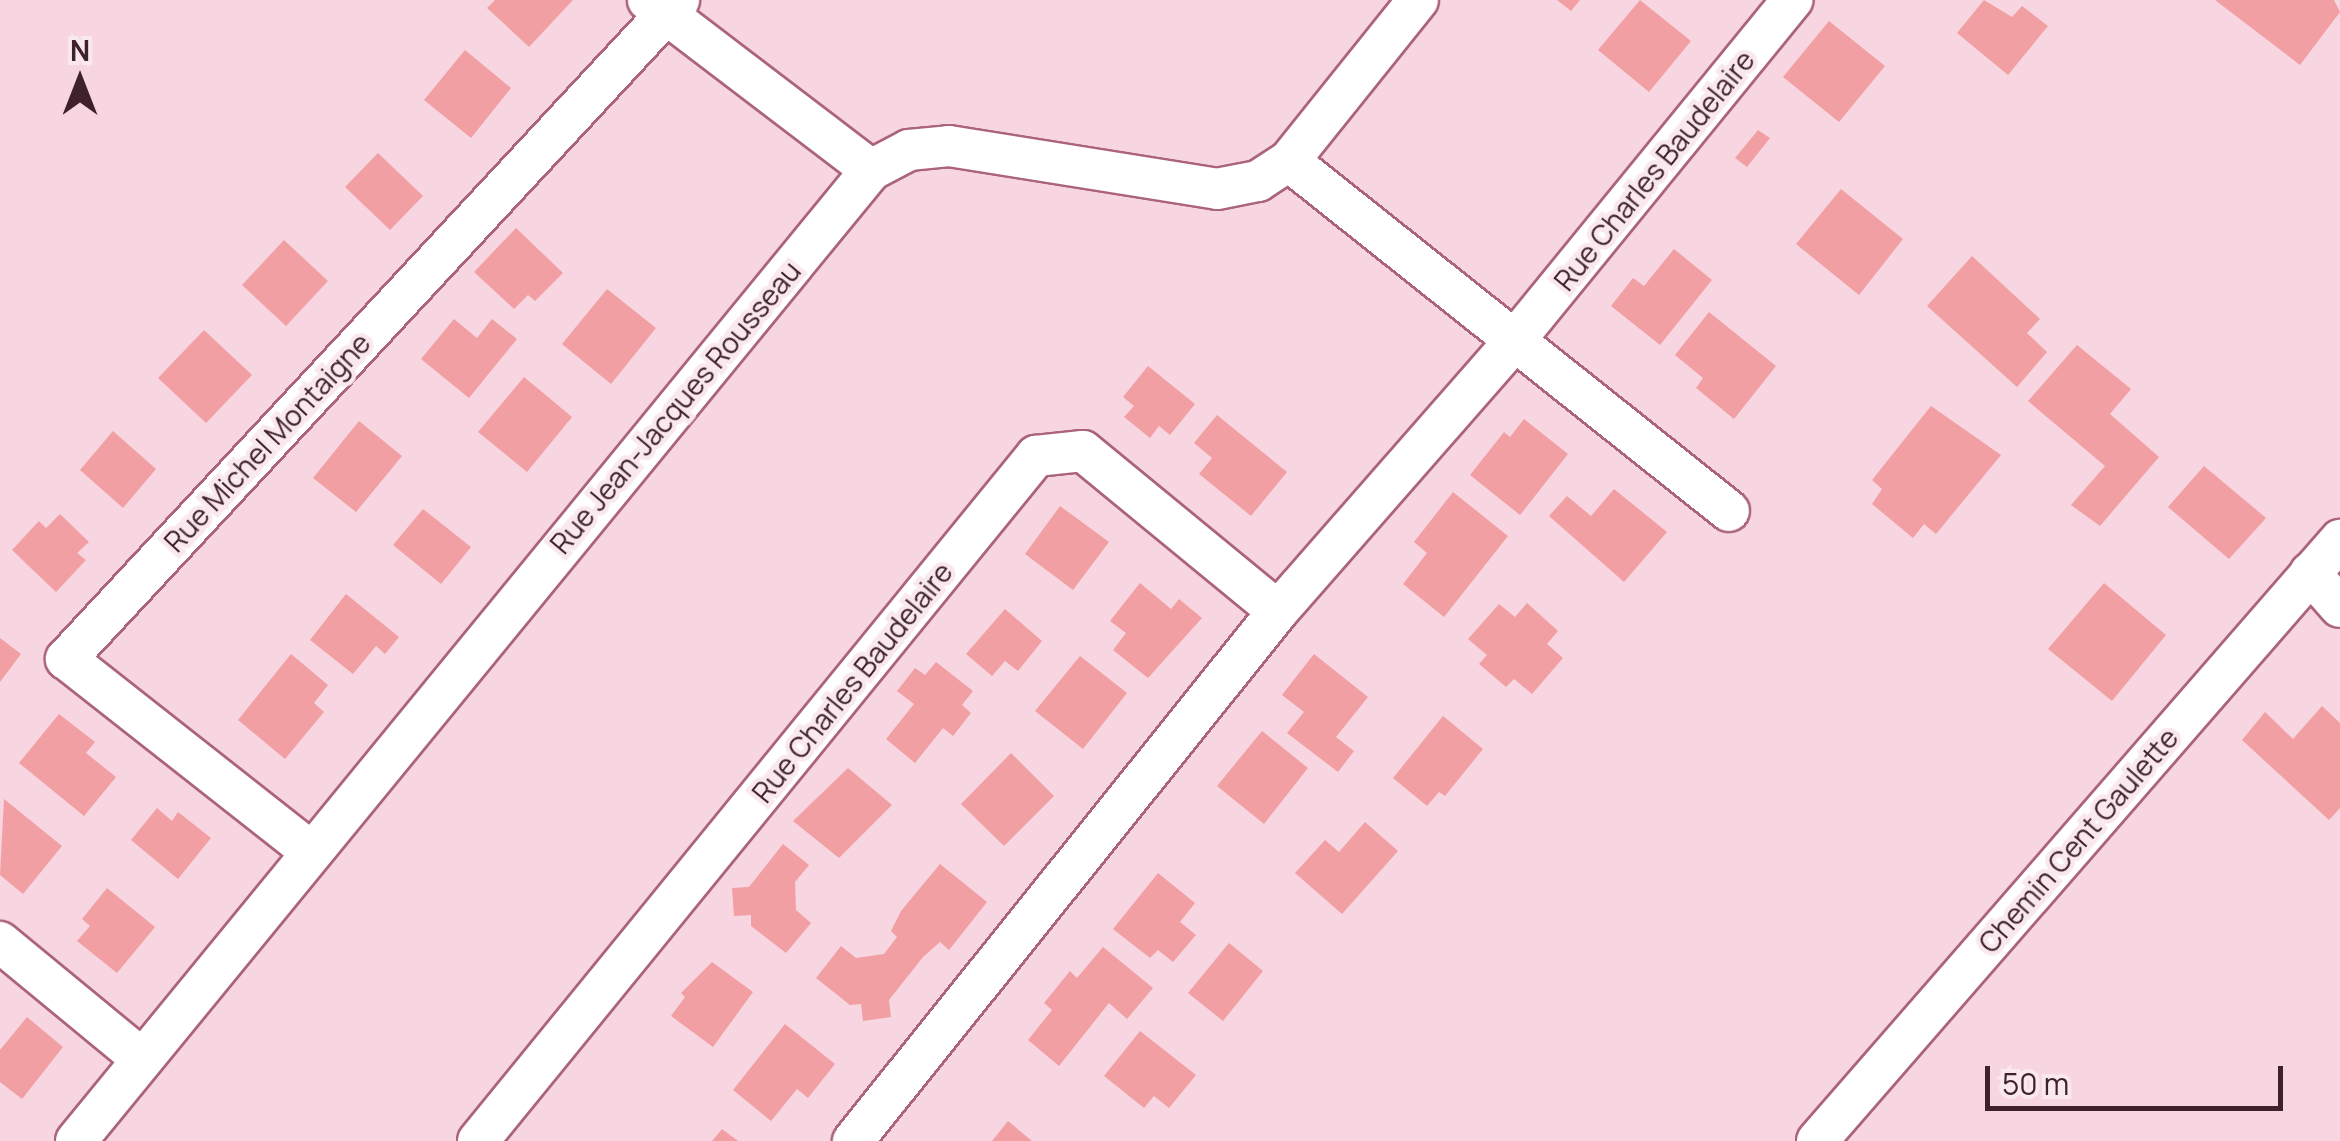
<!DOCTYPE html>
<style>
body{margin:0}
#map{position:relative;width:2340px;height:1141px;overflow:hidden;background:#f7d6e1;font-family:Manrope,sans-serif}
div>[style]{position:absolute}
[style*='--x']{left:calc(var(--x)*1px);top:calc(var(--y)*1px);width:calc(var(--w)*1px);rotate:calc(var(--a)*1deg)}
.building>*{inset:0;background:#f19fa3}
.roads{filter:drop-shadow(2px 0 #ab637e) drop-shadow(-2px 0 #ab637e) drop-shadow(0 2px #ab637e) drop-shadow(0 -2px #ab637e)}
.street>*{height:40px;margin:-20px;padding:0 20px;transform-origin:20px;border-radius:20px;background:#fff}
span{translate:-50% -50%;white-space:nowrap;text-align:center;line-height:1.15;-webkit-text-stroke:9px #f9e8ee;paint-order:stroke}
.street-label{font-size:28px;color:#3f212c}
.north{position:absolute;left:30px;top:30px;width:100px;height:100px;-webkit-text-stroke:8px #f9e8ee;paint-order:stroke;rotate:0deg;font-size:28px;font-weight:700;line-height:40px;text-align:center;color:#3f212c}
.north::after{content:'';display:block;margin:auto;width:35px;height:45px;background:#3f212c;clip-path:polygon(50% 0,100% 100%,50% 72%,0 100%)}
.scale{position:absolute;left:1985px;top:1066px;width:298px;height:45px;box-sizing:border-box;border:5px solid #3f212c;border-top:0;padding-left:12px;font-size:30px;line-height:35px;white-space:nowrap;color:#3f212c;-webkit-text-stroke:8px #f9e8ee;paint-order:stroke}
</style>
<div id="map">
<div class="building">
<div style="clip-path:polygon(495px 0,573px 0,529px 47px,487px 8px)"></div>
<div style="clip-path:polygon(1557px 0,1580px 0,1571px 11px)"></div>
<div style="clip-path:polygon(1640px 0,1691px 41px,1649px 92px,1598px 50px)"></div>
<div style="clip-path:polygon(1984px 0,2012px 17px,2022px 6px,2048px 26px,2008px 75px,1957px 33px)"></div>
<div style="clip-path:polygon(2215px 0,2334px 0,2340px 12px,2300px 65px)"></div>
<div style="clip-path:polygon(1829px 21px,1885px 66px,1839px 122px,1783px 77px)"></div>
<div style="clip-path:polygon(465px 50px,511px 88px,471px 138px,424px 100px)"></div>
<div style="clip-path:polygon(1758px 130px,1770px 138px,1747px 167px,1735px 158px)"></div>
<div style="clip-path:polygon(378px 153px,423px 196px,390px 230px,345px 187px)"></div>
<div style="clip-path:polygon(1841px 189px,1903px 239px,1859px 295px,1796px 244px)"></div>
<div style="clip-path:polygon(516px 228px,563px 273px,535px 301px,528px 295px,514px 309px,474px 272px)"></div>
<div style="clip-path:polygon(284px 240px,328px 281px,286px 326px,242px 285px)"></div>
<div style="clip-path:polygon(1674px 249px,1712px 280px,1660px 345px,1611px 306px,1633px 278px,1644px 286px)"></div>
<div style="clip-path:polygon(1972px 256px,2040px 319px,2027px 333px,2047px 352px,2017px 387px,1927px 306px)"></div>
<div style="clip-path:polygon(607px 289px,656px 328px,611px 384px,562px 344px)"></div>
<div style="clip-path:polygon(1709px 312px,1776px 366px,1734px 419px,1696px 388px,1703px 378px,1675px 355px)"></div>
<div style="clip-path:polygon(454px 319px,477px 338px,492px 319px,517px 339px,469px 398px,421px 359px)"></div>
<div style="clip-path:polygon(204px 330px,252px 375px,206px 423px,158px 378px)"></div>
<div style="clip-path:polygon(2077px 345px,2131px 389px,2110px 414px,2159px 457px,2100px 526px,2071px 505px,2105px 466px,2028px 401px)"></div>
<div style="clip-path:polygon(1148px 366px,1195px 404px,1170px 435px,1159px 426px,1150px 438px,1124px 417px,1134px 406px,1123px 397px)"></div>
<div style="clip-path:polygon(524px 377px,572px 417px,527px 472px,478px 432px)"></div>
<div style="clip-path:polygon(1931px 406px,2001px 455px,1936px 534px,1924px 524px,1913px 538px,1872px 504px,1882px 489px,1872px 480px)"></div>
<div style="clip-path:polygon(1217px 415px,1287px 472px,1251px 516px,1199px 474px,1212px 458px,1194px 443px)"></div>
<div style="clip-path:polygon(1524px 419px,1568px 454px,1520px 515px,1470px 475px,1504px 432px,1510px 437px)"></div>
<div style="clip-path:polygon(359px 421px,402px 456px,356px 512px,313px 478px)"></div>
<div style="clip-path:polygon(113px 431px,156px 469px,123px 508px,80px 470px)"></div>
<div style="clip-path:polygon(2204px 466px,2266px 518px,2229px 559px,2168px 507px)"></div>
<div style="clip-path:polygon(1614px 489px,1667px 532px,1624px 582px,1549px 516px,1567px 496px,1591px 516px)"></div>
<div style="clip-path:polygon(1453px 492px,1508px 536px,1444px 617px,1403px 584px,1427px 553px,1414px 542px)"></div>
<div style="clip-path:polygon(1060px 506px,1109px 542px,1073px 590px,1025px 554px)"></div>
<div style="clip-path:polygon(423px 509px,471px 547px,441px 584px,393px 545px)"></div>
<div style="clip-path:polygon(60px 514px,89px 542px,77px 553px,86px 560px,56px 592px,12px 550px,39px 521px,46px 528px)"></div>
<div style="clip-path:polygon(1140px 583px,1171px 609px,1179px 599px,1202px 618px,1148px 678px,1113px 650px,1126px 633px,1110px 621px)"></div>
<div style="clip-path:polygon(2104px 583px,2166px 635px,2112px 701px,2048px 649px)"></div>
<div style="clip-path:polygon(346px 594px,399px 637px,385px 654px,376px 646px,353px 674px,310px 640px)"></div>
<div style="clip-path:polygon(1527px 603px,1558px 631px,1547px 644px,1563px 658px,1532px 694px,1514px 679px,1506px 687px,1479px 664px,1487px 655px,1468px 639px,1499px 604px,1515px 617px)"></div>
<div style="clip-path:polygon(1005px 609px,1042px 641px,1018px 671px,1005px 661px,992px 676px,966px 654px)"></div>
<div style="clip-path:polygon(0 638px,21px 654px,0 682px)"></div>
<div style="clip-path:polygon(291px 654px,328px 685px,314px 703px,324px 712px,285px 759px,238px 720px)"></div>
<div style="clip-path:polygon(1314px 654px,1368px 697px,1336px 737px,1354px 751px,1338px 772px,1287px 733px,1304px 712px,1282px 695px)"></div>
<div style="clip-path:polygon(1080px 656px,1127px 693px,1083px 749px,1035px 711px)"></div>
<div style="clip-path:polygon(936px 662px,973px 691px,962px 705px,971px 713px,953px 736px,943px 728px,915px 763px,886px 739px,914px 704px,897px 691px,915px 668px,925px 675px)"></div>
<div style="clip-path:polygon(2322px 706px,2340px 723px,2340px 808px,2329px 820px,2242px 740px,2265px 712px,2293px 739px)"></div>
<div style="clip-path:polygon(59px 714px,95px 742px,86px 753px,116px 777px,84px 816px,19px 763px)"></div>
<div style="clip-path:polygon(1443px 716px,1483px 749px,1445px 796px,1439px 792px,1427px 806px,1393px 778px)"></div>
<div style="clip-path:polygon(1262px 731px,1308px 768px,1264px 824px,1217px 786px)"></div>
<div style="clip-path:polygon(1011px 753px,1054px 796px,1004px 846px,961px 804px)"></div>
<div style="clip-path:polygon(848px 768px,892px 805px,839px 858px,793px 821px)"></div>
<div style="clip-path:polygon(4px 799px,62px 846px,23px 894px,0 875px)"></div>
<div style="clip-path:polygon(157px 808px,172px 821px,178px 812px,211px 838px,178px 879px,131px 840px)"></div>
<div style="clip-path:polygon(1365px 822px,1398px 851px,1342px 914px,1295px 873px,1325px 840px,1339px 852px)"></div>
<div style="clip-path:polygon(783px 844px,809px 865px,795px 882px,796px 910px,811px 923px,786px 953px,751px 926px,751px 915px,734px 916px,732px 888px,749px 887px)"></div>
<div style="clip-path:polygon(940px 864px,987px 902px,949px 950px,940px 942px,923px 957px,889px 1000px,891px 1017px,863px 1021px,861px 1004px,850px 1005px,816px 978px,841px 946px,856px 958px,884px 954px,897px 937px,891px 931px,901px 911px)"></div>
<div style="clip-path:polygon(1158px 873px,1195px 903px,1180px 922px,1196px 935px,1173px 962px,1158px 950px,1150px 958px,1113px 929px)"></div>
<div style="clip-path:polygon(107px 888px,155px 927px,117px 973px,77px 941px,90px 926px,82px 919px)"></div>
<div style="clip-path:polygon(1229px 943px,1263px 971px,1223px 1021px,1188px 993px)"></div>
<div style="clip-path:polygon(1103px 947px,1153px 988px,1127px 1019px,1109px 1003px,1059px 1066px,1028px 1040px,1052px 1010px,1044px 1003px,1070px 971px,1077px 978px)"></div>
<div style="clip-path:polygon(712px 962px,753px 992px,713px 1047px,671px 1016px,685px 997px,681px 993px)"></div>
<div style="clip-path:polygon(27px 1017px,63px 1047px,22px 1099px,0 1082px,0 1050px)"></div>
<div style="clip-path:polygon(785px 1024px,835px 1064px,808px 1098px,797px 1089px,771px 1121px,733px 1090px)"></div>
<div style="clip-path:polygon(1140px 1031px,1196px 1075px,1169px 1108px,1154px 1096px,1144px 1108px,1104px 1076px)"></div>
<div style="clip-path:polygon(1008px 1121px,1032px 1141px,992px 1141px)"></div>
<div style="clip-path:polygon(722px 1129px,738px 1141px,712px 1141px)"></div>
</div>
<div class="roads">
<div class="street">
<div style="--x:648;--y:0;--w:280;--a:37.3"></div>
<div style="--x:1289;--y:161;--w:562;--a:38.5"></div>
<div style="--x:2310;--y:573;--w:45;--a:48.6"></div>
<div style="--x:309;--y:850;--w:309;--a:-141.8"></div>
<div style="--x:66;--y:659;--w:900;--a:-47.07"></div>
<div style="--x:0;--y:942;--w:184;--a:39.5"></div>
<div style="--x:76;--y:1141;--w:1255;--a:-50.69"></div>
<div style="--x:871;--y:170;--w:43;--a:-27.8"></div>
<div style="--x:909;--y:150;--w:40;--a:-5.7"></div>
<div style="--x:949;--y:146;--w:271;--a:9.1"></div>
<div style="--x:1217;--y:189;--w:42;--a:-11"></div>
<div style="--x:1258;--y:181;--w:37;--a:-33"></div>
<div style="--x:1289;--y:161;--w:206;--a:-51.3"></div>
<div style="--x:478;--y:1141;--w:884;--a:-50.83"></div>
<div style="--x:1036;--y:456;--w:47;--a:-6.1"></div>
<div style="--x:1083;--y:451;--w:252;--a:39.4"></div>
<div style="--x:853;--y:1141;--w:679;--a:-51.27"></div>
<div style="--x:1278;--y:611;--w:360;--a:-48.8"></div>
<div style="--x:1515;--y:340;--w:439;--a:-50.8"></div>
<div style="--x:1817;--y:1141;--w:797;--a:-48.97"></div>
</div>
</div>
<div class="street-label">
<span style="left:1654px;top:170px;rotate:-51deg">Rue Charles Baudelaire</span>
<span style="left:675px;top:407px;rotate:-50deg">Rue Jean-Jacques Rousseau</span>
<span style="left:267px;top:442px;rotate:-47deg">Rue Michel Montaigne</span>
<span style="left:852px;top:682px;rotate:-51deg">Rue Charles Baudelaire</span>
<span style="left:2078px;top:840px;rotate:-49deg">Chemin Cent Gaulette</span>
</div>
<div class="north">N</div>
<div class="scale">50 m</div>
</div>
